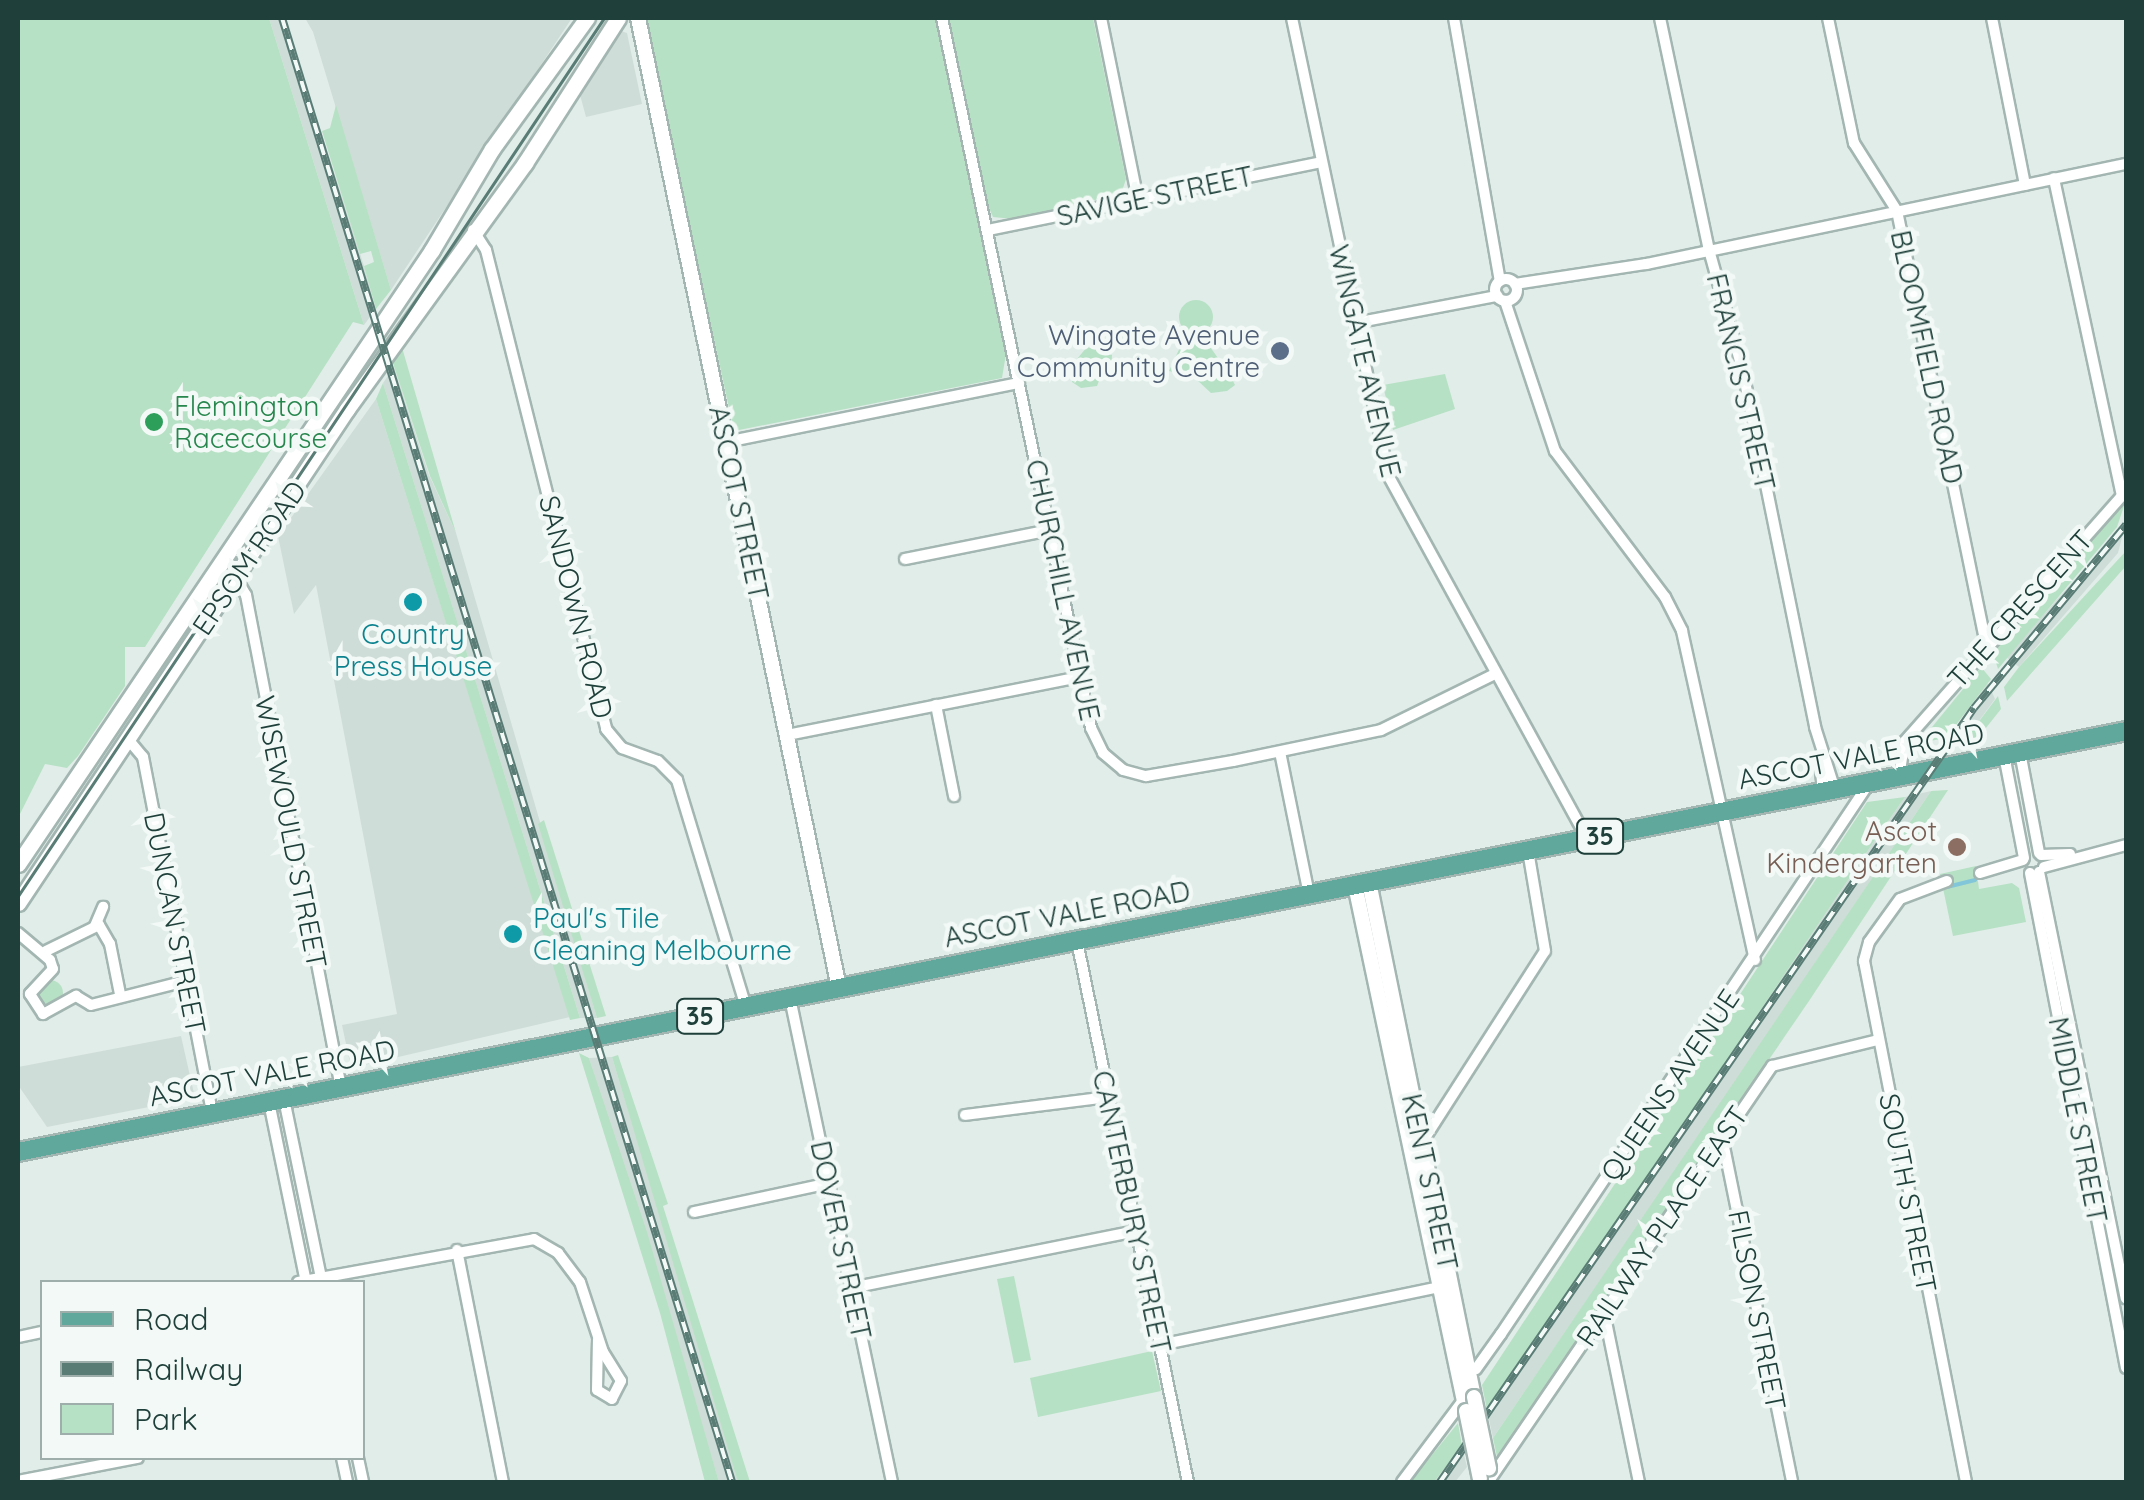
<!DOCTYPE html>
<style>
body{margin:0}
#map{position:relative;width:2144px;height:1500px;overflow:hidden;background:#e1ede9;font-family:Quicksand,sans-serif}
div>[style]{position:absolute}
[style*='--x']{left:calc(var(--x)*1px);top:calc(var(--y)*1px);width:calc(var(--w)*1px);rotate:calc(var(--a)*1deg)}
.built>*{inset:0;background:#cfddd8}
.green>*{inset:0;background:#b7e1c5}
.round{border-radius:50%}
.stream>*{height:4px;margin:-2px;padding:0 2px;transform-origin:2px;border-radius:2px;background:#82c6d9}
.roads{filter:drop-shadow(2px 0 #a3b6b1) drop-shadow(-2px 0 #a3b6b1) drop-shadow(0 2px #a3b6b1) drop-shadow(0 -2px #a3b6b1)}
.minor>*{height:10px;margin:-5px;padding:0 5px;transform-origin:5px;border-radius:5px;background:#fff}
.minor>.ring{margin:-5px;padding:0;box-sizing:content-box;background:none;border:10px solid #fff;border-radius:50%}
.tertiary>*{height:14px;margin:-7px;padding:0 7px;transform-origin:7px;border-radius:7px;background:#fff}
.secondary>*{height:15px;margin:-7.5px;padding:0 7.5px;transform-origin:7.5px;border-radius:7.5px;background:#fff}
.primary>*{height:18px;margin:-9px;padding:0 9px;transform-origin:9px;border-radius:9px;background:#60a89b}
.tram>*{height:2.5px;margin:-1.25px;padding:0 1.25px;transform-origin:1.25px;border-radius:1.25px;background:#597c75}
.rail>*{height:8px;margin-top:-4px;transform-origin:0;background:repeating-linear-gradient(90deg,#f2f9f6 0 11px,#597c75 0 22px);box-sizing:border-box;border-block:2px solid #597c75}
.bridges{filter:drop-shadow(2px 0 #a3b6b1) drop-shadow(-2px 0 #a3b6b1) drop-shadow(0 2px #a3b6b1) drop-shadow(0 -2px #a3b6b1)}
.tertiary-bridge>*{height:14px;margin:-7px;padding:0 7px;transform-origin:7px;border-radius:7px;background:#fff}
.dots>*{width:28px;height:28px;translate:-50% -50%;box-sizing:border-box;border:5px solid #f2f9f6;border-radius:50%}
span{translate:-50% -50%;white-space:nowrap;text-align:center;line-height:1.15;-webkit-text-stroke:9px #f2f9f6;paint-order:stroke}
.shield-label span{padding:2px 8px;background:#f2f9f6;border:2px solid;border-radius:8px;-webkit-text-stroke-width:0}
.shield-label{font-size:25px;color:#1f403a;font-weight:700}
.street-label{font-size:28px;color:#1f403a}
.service-label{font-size:28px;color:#4e5e75}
.right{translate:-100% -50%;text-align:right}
.leisure-label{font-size:28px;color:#27864d}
.left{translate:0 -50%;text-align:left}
.culture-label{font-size:28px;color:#0d838f}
.education-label{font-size:28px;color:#785e54}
.frame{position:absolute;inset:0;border:20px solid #1f403a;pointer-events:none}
.legend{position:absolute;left:40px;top:1280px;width:325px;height:180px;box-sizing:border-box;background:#f2f9f6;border:2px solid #9eafab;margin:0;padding:12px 18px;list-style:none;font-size:30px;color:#1f403a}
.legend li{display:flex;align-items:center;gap:20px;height:50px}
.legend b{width:50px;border:2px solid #9eafab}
</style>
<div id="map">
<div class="built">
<div style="clip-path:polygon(269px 18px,285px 18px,364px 266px,376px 309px,364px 325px)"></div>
<div style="clip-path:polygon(305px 18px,572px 18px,391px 290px,313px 32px)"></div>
<div style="clip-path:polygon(621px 31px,627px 33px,642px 104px,586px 117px,580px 95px)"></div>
<div style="clip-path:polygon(394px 367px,429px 475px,456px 533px,597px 1018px,580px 1018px,383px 383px)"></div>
<div style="clip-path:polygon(376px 399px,570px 1017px,351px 1068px,342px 1025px,397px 1014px,316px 585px,294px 614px,278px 536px)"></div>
<div style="clip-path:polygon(2126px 522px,2118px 553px,2019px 667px,2006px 657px)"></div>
<div style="clip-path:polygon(1988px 683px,1995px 699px,1962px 744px,1940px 748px)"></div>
<div style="clip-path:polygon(1931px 791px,1696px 1140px,1493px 1438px,1488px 1415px,1877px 837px,1905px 797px)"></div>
<div style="clip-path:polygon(181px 1036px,195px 1098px,47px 1127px,18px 1085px,18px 1067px)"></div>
<div style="clip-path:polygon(612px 1057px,717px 1403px,738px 1482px,719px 1482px,589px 1058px)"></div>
<div style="clip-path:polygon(1462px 1446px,1467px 1467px,1455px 1482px,1434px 1482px)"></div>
</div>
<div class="green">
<div style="clip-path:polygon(18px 18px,269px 18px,364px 325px,353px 322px,145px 647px,125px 647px,125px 686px,78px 756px,67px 768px,45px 764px,18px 818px)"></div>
<div style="clip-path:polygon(644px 18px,936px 18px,1006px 354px,1002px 378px,734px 431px)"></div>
<div style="clip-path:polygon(948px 18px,1093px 18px,1126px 179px,1121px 194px,1013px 219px,993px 217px,983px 194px)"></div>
<div style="clip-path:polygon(336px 105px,391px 290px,376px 309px,364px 266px,374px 262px,371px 251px,360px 254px,322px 131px,330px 128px)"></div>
<div class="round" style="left:1179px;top:300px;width:34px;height:34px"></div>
<div style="clip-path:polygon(1203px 337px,1230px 375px,1235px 385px,1227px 391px,1211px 393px,1196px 379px,1169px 371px,1182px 343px)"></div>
<div style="clip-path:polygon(401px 344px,456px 533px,430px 476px,391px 357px)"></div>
<div style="clip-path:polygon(1087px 347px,1112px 355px,1111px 374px,1102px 373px,1097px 386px,1081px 388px,1072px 382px,1072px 365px)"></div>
<div style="clip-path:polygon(1445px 374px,1455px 409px,1393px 430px,1383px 385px)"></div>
<div style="clip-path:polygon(383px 383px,448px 592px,580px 1018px,570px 1020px,376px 399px)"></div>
<div style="clip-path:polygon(2126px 500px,2117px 527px,1998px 669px,1993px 653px)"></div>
<div style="clip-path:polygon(2126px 551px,2125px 567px,2007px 701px,2004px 687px,2019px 667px)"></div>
<div style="clip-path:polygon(1981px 667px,1991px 679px,1946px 738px,1919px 743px)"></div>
<div style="clip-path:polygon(1998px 696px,2001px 709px,1974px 743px,1962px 744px)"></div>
<div style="clip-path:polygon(1948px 790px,1809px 1001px,1497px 1457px,1493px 1438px,1931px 791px)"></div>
<div style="clip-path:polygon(1905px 797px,1877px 837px,1488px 1415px,1482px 1385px,1867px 802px)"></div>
<div style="clip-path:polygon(544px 820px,606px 1016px,597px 1018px,538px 824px)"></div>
<div style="clip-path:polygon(1976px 866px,1979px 889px,2012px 883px,2019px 888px,2026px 922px,1953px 936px,1940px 874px)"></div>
<div class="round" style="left:37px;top:980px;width:26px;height:26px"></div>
<div style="clip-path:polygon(579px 1053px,589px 1058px,647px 1232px,719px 1482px,705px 1482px,660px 1313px)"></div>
<div style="clip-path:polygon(618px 1055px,668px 1204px,663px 1206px,750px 1482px,738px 1482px,612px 1057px)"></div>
<div style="clip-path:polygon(1014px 1276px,1031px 1360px,1014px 1363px,997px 1279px)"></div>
<div style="clip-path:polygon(1152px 1351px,1161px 1391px,1038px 1417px,1030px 1378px)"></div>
<div style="clip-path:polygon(1458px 1423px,1462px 1446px,1434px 1482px,1410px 1482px)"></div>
</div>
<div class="stream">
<div style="--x:1947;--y:887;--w:29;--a:-14"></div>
</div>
<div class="roads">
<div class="minor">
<div style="--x:942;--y:18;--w:725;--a:78.15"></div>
<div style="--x:1091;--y:728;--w:28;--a:64"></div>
<div style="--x:1103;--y:753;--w:26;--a:40"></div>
<div style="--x:1123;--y:770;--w:24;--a:15"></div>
<div style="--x:1146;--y:776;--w:88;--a:-9.8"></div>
<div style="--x:1233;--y:761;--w:151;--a:-11.8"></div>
<div style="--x:1381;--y:730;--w:127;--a:-26.2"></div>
<div style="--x:1101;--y:18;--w:186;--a:78.5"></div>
<div style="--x:1292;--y:18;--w:467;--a:78.1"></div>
<div style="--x:1388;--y:475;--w:415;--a:61.3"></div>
<div style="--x:1454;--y:18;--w:267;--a:80.1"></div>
<div style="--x:1660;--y:18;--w:237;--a:78.1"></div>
<div style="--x:1709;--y:250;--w:127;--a:74.4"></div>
<div style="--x:1743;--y:372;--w:362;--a:78.5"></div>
<div style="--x:1815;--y:727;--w:66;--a:72.4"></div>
<div style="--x:1828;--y:18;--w:128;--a:78.3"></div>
<div style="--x:1854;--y:143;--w:80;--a:57.7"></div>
<div style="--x:1897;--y:211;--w:447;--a:78.4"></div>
<div style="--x:1992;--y:18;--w:170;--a:78.8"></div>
<div style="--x:473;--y:230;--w:24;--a:57"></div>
<div style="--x:486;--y:250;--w:494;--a:75.9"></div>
<div style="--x:606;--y:729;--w:25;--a:50"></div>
<div style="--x:622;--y:748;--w:38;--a:20"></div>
<div style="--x:658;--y:761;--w:27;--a:45"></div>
<div style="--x:677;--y:780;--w:237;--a:73.1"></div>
<div style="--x:988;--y:230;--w:340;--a:-11.5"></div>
<div class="ring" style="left:1495px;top:279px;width:12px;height:12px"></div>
<div style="--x:1515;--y:284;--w:133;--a:-8.7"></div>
<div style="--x:1646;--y:264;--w:490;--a:-11.8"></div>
<div style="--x:1505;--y:301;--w:158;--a:71.6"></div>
<div style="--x:1555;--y:451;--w:183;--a:53"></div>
<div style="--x:1665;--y:597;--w:38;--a:63"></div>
<div style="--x:1682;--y:631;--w:337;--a:77.5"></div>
<div style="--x:1355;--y:323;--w:145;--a:-10.8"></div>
<div style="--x:726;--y:442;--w:299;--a:-11.4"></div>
<div style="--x:905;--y:559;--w:148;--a:-11.3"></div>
<div style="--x:236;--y:578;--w:20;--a:60"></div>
<div style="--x:246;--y:595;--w:502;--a:79.09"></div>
<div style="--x:936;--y:705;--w:93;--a:78.8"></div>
<div style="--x:787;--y:735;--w:299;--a:-11.2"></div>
<div style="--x:127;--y:738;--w:25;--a:50"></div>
<div style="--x:143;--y:757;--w:363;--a:79"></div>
<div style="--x:1280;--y:752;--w:145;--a:78.5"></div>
<div style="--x:2020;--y:752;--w:103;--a:79.3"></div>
<div style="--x:2004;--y:755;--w:105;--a:79"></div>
<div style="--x:1820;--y:759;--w:33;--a:85"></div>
<div style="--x:1899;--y:777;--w:36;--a:-81"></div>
<div style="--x:1905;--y:741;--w:327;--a:-48.5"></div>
<div style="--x:2122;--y:496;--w:325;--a:-102.1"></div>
<div style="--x:2041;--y:855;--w:29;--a:-2"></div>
<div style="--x:2044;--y:867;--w:85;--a:-15"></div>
<div style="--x:2039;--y:872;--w:435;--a:78.5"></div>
<div style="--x:1980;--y:873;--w:45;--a:-16.8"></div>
<div style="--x:2030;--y:873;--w:504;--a:79.02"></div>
<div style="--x:1947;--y:881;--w:50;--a:159"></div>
<div style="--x:1900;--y:899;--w:53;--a:125.8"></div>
<div style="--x:1869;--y:942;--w:20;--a:105"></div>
<div style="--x:1864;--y:961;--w:531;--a:78.92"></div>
<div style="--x:95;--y:926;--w:21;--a:-67"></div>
<div style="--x:18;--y:933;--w:42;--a:40.2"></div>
<div style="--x:50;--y:960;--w:9;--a:72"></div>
<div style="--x:53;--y:969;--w:34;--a:133"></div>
<div style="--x:30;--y:994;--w:24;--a:57"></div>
<div style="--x:43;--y:1014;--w:38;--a:-29"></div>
<div style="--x:76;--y:996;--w:17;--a:31"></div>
<div style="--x:91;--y:1005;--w:98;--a:-14.2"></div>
<div style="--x:1077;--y:941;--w:552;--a:78.41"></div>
<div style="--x:46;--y:951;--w:59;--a:-26.1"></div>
<div style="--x:99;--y:925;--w:22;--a:60"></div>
<div style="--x:110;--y:944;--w:51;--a:78.7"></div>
<div style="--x:790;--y:998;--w:495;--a:78.1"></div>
<div style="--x:284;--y:1099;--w:187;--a:78.3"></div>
<div style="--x:269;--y:1102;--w:184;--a:78.4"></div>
<div style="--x:965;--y:1115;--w:143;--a:-7.2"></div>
<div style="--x:1722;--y:1137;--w:352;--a:78.5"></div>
<div style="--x:1421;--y:1144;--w:229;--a:-57.3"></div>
<div style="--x:1545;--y:951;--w:102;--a:-99.6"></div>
<div style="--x:694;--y:1212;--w:138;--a:-12.1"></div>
<div style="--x:457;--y:1250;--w:237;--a:78.8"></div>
<div style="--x:298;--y:1282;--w:240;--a:-10.3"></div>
<div style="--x:534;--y:1239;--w:28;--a:30"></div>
<div style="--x:558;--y:1253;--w:36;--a:53"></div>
<div style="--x:580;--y:1282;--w:74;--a:71.8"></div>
<div style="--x:603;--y:1352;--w:34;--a:58"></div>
<div style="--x:621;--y:1381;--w:20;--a:117"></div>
<div style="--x:612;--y:1399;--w:17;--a:-149"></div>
<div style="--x:597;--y:1390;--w:50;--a:-88.9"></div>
<div style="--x:851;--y:1288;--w:291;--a:-11.3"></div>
<div style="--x:1604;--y:1312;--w:174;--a:78.4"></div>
<div style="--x:18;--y:1337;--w:25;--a:-12"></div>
<div style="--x:1160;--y:1345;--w:291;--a:-11.7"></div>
<div style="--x:1464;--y:1372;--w:12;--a:-14"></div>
<div style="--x:1476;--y:1369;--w:43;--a:-54.5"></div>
<div style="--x:1501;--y:1334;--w:663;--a:-56.26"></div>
<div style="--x:342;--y:1458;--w:25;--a:78"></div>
<div style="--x:358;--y:1458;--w:25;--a:78"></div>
<div style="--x:1491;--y:1478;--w:499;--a:-55.7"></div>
<div style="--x:1772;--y:1066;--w:109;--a:-13.8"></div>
<div style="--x:18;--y:1481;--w:122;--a:-10.9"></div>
<div style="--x:1402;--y:1482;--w:104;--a:-53.2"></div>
</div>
<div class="tertiary">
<div style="--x:638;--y:18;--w:991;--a:78.29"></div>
<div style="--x:1369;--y:882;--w:526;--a:78.48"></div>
<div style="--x:1355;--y:885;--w:538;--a:78.08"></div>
</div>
<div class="secondary">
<div style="--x:18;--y:864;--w:741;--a:-56.01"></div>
<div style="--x:432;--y:250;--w:117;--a:-59.3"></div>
<div style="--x:492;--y:149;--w:162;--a:-54.1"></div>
<div style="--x:18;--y:903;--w:594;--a:-56.34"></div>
<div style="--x:347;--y:409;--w:304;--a:-54.1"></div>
<div style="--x:525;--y:163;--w:172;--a:-57.3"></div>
</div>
<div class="primary">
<div style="--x:18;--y:1152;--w:2150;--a:-11.29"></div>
</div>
</div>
<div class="tram">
<div style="--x:18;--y:896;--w:1056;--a:-56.28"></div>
</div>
<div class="rail">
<div style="--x:282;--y:18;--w:1532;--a:72.91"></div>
<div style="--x:1440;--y:1482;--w:940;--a:-55.4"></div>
<div style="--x:1974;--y:708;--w:238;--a:-50.3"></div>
</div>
<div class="bridges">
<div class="tertiary-bridge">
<div style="--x:1474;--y:1397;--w:73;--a:78.1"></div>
<div style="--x:1466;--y:1411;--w:69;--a:78.4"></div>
</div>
</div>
<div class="dots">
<div style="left:1280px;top:351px;background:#5c6f8a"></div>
<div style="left:154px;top:422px;background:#2e9e5b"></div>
<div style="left:413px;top:602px;background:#0f9aa8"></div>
<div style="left:1957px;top:847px;background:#8d6e63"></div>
<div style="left:513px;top:934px;background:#0f9aa8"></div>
</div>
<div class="shield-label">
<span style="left:1600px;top:836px">35</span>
<span style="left:700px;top:1016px">35</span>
</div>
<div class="street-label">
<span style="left:1155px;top:196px;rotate:-12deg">SAVIGE STREET</span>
<span style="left:1927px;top:357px;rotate:78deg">BLOOMFIELD ROAD</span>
<span style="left:1365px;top:361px;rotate:77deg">WINGATE AVENUE</span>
<span style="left:1741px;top:382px;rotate:77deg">FRANCIS STREET</span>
<span style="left:739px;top:503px;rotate:78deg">ASCOT STREET</span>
<span style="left:249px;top:558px;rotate:-56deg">EPSOM ROAD</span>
<span style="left:1063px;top:590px;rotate:78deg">CHURCHILL AVENUE</span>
<span style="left:576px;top:607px;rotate:76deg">SANDOWN ROAD</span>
<span style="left:2020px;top:609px;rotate:-48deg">THE CRESCENT</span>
<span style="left:1861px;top:756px;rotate:-11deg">ASCOT VALE ROAD</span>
<span style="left:291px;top:832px;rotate:79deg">WISEWOULD STREET</span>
<span style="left:1067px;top:914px;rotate:-11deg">ASCOT VALE ROAD</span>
<span style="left:175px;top:923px;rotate:79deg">DUNCAN STREET</span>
<span style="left:272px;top:1073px;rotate:-11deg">ASCOT VALE ROAD</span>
<span style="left:1670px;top:1085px;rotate:-56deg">QUEENS AVENUE</span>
<span style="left:2078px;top:1120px;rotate:79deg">MIDDLE STREET</span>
<span style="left:1430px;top:1182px;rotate:78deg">KENT STREET</span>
<span style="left:1908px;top:1193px;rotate:79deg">SOUTH STREET</span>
<span style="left:1132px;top:1212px;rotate:78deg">CANTERBURY STREET</span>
<span style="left:1662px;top:1226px;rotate:-56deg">RAILWAY PLACE EAST</span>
<span style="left:841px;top:1240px;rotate:78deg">DOVER STREET</span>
<span style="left:1757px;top:1310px;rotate:79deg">FILSON STREET</span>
</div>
<div class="service-label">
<span class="right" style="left:1260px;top:351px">Wingate Avenue<br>Community Centre</span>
</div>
<div class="leisure-label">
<span class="left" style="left:174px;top:422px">Flemington<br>Racecourse</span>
</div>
<div class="culture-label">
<span style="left:413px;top:650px">Country<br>Press House</span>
<span class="left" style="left:533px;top:934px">Paul's Tile<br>Cleaning Melbourne</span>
</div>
<div class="education-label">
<span class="right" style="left:1937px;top:847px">Ascot<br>Kindergarten</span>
</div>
<div class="frame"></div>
<ul class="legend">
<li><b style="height:12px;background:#60a89b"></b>Road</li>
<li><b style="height:12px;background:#597c75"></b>Railway</li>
<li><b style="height:28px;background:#b7e1c5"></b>Park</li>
</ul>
</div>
